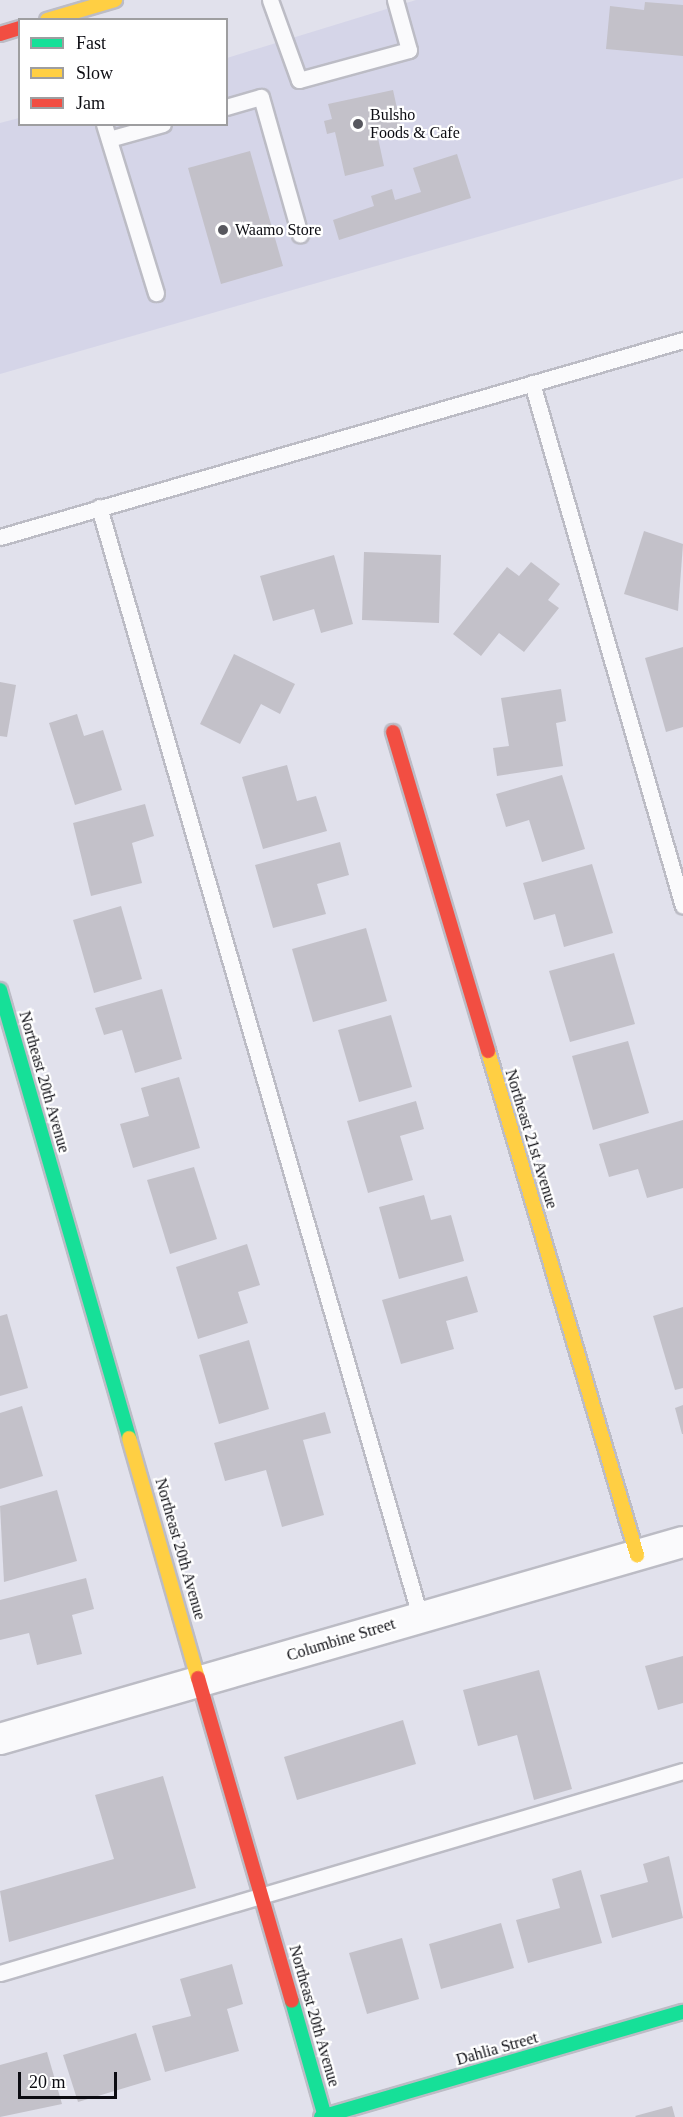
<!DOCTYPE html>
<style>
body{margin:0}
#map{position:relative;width:683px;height:2117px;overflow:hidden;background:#e1e1ec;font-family:Georgia,serif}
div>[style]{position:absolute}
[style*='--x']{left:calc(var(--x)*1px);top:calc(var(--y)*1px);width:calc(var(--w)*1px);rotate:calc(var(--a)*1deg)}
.built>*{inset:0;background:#d5d5e8}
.building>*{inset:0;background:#c3c1c9}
.roads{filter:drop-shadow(2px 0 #bcbcc5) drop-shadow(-2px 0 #bcbcc5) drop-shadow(0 2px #bcbcc5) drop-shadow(0 -2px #bcbcc5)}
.lane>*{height:15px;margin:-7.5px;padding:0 7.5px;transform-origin:7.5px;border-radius:7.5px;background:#fafafc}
.street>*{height:30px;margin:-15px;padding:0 15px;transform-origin:15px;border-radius:15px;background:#fafafc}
.fast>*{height:14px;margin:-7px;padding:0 7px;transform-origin:7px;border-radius:7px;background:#16e098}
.slow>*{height:14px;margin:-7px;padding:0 7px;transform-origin:7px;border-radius:7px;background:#ffcf43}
.jam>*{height:14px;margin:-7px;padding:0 7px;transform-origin:7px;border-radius:7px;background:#f24e42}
.dots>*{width:16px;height:16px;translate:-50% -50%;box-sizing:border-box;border:3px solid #fff;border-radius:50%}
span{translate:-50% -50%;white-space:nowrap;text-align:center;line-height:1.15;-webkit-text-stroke:4.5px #fff;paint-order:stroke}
.poi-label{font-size:16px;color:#0c0c12}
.left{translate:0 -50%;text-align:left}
.street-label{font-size:16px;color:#0c0c12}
.legend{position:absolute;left:18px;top:18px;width:210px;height:108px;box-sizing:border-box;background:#fff;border:2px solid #9e9ea0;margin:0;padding:8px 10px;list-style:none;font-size:18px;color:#0c0c12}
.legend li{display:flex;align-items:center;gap:12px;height:30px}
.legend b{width:30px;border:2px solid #9e9ea0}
.scale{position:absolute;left:18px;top:2072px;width:99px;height:27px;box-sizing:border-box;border:3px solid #0c0c12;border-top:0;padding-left:8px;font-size:18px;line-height:21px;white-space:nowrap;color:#0c0c12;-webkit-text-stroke:4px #fff;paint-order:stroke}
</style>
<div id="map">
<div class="built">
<div style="clip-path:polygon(416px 0,683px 0,683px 178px,0 374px,0 123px,19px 118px,20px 124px,226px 124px,227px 58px)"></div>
</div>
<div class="building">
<div style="clip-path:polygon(645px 2px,683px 5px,683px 56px,606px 49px,610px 6px,644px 10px)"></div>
<div style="clip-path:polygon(393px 90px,402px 131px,378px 138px,384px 166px,345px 176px,335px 132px,327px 134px,324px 121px,332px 119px,328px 104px)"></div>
<div style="clip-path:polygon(250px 151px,283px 266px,221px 284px,188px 168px)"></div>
<div style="clip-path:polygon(457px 154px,471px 198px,339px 240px,333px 220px,374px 206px,371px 196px,392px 189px,395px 200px,421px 192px,413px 168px)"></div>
<div style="clip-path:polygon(644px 531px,683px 544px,678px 611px,624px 594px)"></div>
<div style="clip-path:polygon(364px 552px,441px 555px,439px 623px,362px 620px)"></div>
<div style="clip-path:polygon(334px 555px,353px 624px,321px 633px,314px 609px,273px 621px,260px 576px)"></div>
<div style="clip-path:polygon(531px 562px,560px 584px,548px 600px,559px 608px,524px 652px,499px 633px,481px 656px,453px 634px,507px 567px,519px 576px)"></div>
<div style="clip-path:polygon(683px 647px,683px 727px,666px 732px,645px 658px)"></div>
<div style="clip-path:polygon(234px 654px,295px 684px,280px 714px,261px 704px,240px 744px,200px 724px)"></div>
<div style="clip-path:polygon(0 682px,16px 685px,7px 737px,0 736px)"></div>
<div style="clip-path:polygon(561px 689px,566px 721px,556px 723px,563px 766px,497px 776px,493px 748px,509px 746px,501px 698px)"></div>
<div style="clip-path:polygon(77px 714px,84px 736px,103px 730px,122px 790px,75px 805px,49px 723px)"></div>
<div style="clip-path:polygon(287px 765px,297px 801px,316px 796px,327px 831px,263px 849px,242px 777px)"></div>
<div style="clip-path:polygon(562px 775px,585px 849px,542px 862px,529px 820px,506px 827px,496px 794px)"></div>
<div style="clip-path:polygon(145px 804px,154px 836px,132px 843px,142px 883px,91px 896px,73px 823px)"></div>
<div style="clip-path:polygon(340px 842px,349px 875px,317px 884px,326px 914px,273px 928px,255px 865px)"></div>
<div style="clip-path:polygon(592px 864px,613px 933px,564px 947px,555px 914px,534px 920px,523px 883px)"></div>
<div style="clip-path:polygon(121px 906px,142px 979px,94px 993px,73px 920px)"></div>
<div style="clip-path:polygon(366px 928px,387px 1001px,313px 1022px,292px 949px)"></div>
<div style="clip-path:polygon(614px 953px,635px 1024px,570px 1042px,549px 971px)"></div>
<div style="clip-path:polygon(162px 989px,182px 1059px,135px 1073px,122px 1030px,104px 1035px,95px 1008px)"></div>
<div style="clip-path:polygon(391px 1015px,412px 1087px,359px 1102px,338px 1030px)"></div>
<div style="clip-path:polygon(628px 1041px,649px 1113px,593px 1130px,572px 1056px)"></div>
<div style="clip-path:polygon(179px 1077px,200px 1148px,133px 1168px,120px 1124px,149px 1116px,141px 1088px)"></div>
<div style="clip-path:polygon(416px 1101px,424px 1129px,400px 1136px,413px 1180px,368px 1193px,347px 1121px)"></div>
<div style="clip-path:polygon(683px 1120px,683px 1188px,647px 1198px,638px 1169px,609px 1177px,599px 1144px)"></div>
<div style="clip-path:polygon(194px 1167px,217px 1239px,170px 1254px,147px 1180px)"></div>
<div style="clip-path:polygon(424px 1195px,431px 1220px,451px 1215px,464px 1261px,399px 1279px,379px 1207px)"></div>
<div style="clip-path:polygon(247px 1244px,260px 1285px,238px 1292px,248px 1323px,198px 1339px,176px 1267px)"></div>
<div style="clip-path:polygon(467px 1276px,478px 1312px,446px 1321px,454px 1349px,401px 1364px,382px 1300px)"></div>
<div style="clip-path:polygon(683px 1307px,683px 1388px,675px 1390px,653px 1316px)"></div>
<div style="clip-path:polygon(7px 1314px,28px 1388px,0 1396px,0 1316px)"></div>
<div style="clip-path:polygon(249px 1340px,269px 1409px,219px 1424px,199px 1355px)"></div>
<div style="clip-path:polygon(683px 1405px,683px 1434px,682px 1434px,675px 1408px)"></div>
<div style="clip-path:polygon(22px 1406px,43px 1476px,0 1489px,0 1413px)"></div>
<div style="clip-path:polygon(325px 1412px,331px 1433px,303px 1440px,324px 1515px,282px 1527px,266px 1470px,225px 1481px,214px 1443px)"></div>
<div style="clip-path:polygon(57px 1490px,77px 1561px,4px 1582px,0 1506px)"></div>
<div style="clip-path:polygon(86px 1578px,94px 1609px,72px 1615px,82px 1654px,37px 1665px,29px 1633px,0 1640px,0 1600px)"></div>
<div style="clip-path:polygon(683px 1656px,683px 1703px,658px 1710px,645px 1666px)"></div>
<div style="clip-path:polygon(539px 1670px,572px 1789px,534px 1800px,517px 1735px,478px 1746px,463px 1690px)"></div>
<div style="clip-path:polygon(403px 1720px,416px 1764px,297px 1800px,284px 1757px)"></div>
<div style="clip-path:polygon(163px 1776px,196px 1888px,9px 1942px,0 1891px,114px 1859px,95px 1795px)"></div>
<div style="clip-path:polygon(669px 1856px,683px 1918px,612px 1938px,600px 1895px,648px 1882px,643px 1864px)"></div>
<div style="clip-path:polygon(581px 1870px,602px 1943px,528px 1963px,516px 1920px,560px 1908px,552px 1879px)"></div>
<div style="clip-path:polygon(501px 1923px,514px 1968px,441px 1989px,429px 1944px)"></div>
<div style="clip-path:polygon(402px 1938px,419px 1999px,367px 2014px,349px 1953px)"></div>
<div style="clip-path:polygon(232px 1964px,243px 2004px,227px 2009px,239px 2051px,165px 2072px,152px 2026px,191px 2016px,180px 1979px)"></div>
<div style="clip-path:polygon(136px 2033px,151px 2080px,78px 2102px,63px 2055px)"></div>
<div style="clip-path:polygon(47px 2052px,62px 2104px,0 2117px,0 2065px)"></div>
<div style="clip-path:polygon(672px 2106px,675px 2117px,636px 2117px,635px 2116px)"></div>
</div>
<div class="roads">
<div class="lane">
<div style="--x:270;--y:0;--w:85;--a:70.1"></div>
<div style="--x:299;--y:80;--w:114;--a:-15.3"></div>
<div style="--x:409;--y:50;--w:52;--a:-105.6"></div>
<div style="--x:226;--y:107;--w:36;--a:-16"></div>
<div style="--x:261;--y:97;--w:143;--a:74.2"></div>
<div style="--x:104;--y:124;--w:177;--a:72.9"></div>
<div style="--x:109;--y:139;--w:56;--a:-15.5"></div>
<div style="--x:532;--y:383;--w:544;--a:73.9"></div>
<div style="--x:99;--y:507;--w:1155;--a:73.86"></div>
<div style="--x:0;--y:537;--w:711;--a:-16.09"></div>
<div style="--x:0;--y:1973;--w:712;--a:-16.48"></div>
</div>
<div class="street">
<div style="--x:0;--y:1739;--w:711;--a:-16.09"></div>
</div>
<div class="fast">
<div style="--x:0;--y:990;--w:466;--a:73.9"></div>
<div style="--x:292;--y:2001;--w:121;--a:74.1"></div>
<div style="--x:321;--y:2117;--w:377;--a:-16.2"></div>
</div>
<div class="slow">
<div style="--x:47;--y:20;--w:71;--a:-16.4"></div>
<div style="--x:488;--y:1051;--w:526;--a:73.53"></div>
<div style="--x:129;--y:1438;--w:250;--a:74"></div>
</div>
<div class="jam">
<div style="--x:0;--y:34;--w:21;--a:-17"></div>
<div style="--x:393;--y:732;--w:333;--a:73.4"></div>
<div style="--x:198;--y:1678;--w:336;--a:73.8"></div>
</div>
</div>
<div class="dots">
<div style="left:358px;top:124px;background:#57575e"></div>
<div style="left:223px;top:230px;background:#57575e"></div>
</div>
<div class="poi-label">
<span class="left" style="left:370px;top:124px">Bulsho<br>Foods &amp; Cafe</span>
<span class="left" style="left:235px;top:230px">Waamo Store</span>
</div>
<div class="street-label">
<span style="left:44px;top:1082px;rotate:74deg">Northeast 20th Avenue</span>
<span style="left:531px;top:1139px;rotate:73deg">Northeast 21st Avenue</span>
<span style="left:180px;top:1549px;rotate:74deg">Northeast 20th Avenue</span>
<span style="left:341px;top:1640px;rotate:-17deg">Columbine Street</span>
<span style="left:314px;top:2016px;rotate:74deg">Northeast 20th Avenue</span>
<span style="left:497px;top:2049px;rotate:-16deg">Dahlia Street</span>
</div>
<ul class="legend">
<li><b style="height:8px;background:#16e098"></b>Fast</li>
<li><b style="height:8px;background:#ffcf43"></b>Slow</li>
<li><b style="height:8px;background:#f24e42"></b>Jam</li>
</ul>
<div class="scale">20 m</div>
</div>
